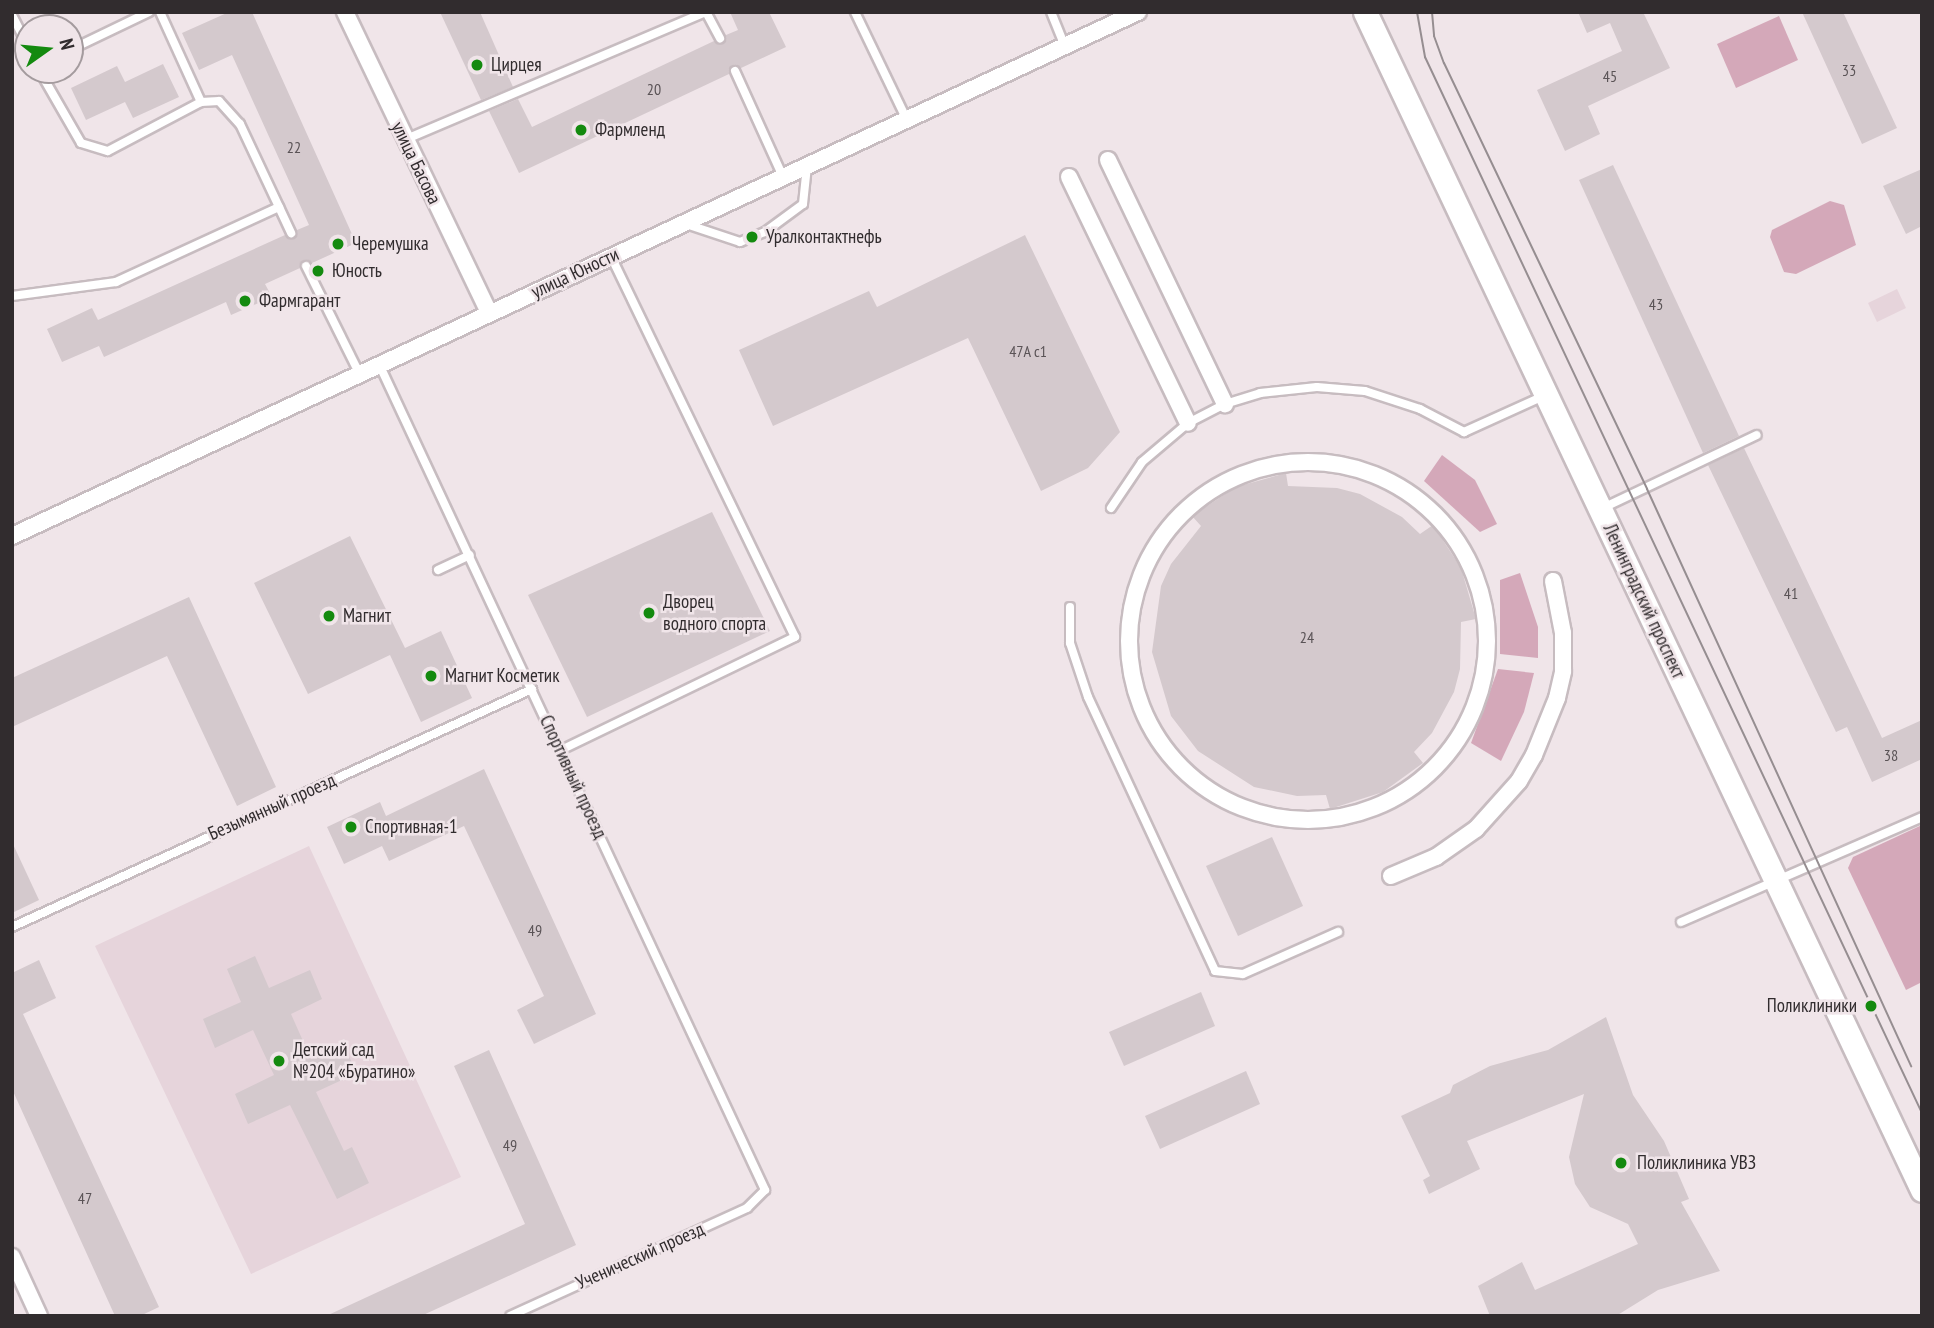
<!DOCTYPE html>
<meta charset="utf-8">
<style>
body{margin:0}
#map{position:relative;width:1934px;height:1328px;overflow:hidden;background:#f0e5e9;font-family:"PT Sans Narrow",sans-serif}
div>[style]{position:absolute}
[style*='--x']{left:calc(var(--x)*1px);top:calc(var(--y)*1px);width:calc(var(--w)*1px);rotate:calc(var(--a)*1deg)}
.built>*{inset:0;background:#e6d4db}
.green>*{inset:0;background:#d4a8b9}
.building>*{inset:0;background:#d4c9cd}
.roads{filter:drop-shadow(2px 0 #c7bcc0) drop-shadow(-2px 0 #c7bcc0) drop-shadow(0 2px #c7bcc0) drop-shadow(0 -2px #c7bcc0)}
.lane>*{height:8px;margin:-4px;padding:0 4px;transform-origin:4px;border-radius:4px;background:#fff}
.street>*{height:16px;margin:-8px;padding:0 8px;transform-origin:8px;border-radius:8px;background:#fff}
.street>.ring{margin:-8px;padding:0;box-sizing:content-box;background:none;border:16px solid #fff;border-radius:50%}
.secondary>*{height:23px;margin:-11.5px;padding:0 11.5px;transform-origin:11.5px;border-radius:11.5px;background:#fff}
.tram>*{height:2px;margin:-1px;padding:0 1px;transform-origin:1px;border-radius:1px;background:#968e91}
.dots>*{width:19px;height:19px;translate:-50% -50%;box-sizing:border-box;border:4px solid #f0e5e9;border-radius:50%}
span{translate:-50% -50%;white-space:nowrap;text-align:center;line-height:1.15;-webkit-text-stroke:5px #f0e5e9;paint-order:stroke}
.number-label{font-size:16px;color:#5a5356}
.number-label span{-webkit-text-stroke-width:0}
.poi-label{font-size:19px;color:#312c2e}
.left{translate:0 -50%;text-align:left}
.right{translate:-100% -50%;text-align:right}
.street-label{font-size:19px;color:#312c2e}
.frame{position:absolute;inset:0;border:14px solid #312c2e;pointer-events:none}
.north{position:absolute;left:14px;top:14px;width:70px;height:70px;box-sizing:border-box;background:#f0e5e9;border:2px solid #a49b9e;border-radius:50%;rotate:75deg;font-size:19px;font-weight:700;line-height:28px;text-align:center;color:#312c2e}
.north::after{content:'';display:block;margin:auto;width:24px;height:32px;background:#148a0f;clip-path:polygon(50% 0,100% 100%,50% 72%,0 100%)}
</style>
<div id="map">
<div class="built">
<div style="clip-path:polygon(1897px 289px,1906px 308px,1877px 322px,1868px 303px)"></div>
<div style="clip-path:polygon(309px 846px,461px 1177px,251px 1274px,95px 946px)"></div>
</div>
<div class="green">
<div style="clip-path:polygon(1779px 16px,1798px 60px,1736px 88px,1717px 44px)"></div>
<div style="clip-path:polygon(1830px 201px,1844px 205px,1856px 245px,1796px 274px,1784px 272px,1770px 237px,1772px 230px)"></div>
<div style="clip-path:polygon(1442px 455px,1475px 480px,1497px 524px,1480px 532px,1424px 481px)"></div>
<div style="clip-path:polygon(1520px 573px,1538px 627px,1538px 658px,1500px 654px,1500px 580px)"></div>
<div style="clip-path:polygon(1498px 669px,1534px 673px,1524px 712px,1501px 761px,1471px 743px)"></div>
<div style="clip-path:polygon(1922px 825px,1922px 982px,1906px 990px,1848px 868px,1853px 857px)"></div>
</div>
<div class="building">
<div style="clip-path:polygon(229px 12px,252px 12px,356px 243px,312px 263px,303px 261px,300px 268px,265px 284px,272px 297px,231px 315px,226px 302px,104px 357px,99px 346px,62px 362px,47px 329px,92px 308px,98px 320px,285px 235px,294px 239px,297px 230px,309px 225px,232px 55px,199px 70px,182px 33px)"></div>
<div style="clip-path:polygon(440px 12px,480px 12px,513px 87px,481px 100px)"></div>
<div style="clip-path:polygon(730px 12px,769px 12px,786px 47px,741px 68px,732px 65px,729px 74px,519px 173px,489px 111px,518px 99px,532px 127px,714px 41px,724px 43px,726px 35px,738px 30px)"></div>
<div style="clip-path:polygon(1578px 12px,1643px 12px,1670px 68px,1588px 106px,1600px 134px,1565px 151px,1537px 90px,1622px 51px,1610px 23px,1587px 33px)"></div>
<div style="clip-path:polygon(1802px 12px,1843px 12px,1897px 128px,1862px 144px)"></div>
<div style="clip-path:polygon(163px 64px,179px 97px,133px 118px,125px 102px,86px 120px,71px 88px,117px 66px,125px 82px)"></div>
<div style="clip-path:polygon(1613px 165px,1739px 436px,1703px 453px,1579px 180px)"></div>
<div style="clip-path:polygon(1922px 169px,1922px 226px,1906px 234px,1883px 186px)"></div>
<div style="clip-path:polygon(1025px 235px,1120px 432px,1088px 468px,1041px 491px,968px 338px,773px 426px,739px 350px,869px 291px,877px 307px)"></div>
<div style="clip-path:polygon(1744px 448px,1882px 738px,1922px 720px,1922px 759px,1872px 782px,1847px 727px,1836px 732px,1708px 465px)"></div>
<div style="clip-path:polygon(1286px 473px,1288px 486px,1337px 488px,1360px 494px,1402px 517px,1420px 534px,1433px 525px,1461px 568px,1476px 619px,1461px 622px,1460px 669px,1454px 692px,1432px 733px,1414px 752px,1423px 763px,1383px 792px,1330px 809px,1326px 795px,1297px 796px,1254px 787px,1198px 751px,1171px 716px,1152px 652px,1161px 586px,1171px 564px,1201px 526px,1192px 516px,1236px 487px)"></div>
<div style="clip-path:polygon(712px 512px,770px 631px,587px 717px,528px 595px)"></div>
<div style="clip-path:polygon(350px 536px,405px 648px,441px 631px,472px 698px,421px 722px,390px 655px,308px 694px,254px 583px)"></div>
<div style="clip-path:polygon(189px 597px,276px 787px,237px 806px,167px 656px,12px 727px,12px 678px)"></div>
<div style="clip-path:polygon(484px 769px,596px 1014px,534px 1044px,517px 1010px,544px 996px,464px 826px,389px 861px,382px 846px,344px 864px,327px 827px,380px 802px,386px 816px)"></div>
<div style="clip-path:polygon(1272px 837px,1303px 906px,1238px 936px,1206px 866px)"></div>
<div style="clip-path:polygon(12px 842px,39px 900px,12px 913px)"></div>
<div style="clip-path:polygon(255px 956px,269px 988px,310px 970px,322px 999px,291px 1014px,311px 1059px,343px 1044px,357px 1073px,316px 1092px,344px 1151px,352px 1147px,369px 1183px,337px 1199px,290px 1105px,248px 1124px,235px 1094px,274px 1075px,253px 1030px,215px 1048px,203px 1019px,241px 1002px,227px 969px)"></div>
<div style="clip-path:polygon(39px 960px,56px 998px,23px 1014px,159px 1307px,140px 1316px,115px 1316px,12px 1089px,12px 973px)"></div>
<div style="clip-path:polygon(1201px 992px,1215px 1026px,1124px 1066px,1109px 1032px)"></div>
<div style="clip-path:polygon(1606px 1017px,1633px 1095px,1664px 1141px,1689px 1199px,1681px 1202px,1720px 1271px,1658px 1290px,1616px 1316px,1490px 1316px,1478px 1286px,1522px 1262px,1535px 1290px,1638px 1244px,1628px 1224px,1590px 1207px,1575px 1184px,1569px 1157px,1584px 1094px,1467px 1141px,1480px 1169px,1429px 1194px,1423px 1180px,1430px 1176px,1401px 1116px,1450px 1093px,1453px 1085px,1490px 1066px,1548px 1050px)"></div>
<div style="clip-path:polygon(489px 1050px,576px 1245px,421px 1316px,326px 1316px,525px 1224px,454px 1066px)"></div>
<div style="clip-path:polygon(1246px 1071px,1260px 1104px,1160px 1149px,1145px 1116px)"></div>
</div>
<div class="roads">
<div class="lane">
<div style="--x:160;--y:12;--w:99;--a:65.5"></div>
<div style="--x:706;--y:12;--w:30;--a:62"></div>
<div style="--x:855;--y:12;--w:118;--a:64.3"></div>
<div style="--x:1051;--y:12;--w:37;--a:68"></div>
<div style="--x:12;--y:15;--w:36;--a:63"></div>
<div style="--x:70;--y:50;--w:88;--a:-25.7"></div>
<div style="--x:39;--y:70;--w:84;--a:60.1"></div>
<div style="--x:81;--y:143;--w:28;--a:17"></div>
<div style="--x:108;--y:151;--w:105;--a:-27.8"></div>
<div style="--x:201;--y:102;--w:18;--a:-3"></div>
<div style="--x:219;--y:101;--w:31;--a:48"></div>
<div style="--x:240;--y:124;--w:92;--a:64.8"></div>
<div style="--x:735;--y:71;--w:116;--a:65.6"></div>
<div style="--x:404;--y:140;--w:327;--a:-23"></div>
<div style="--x:686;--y:224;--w:57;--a:18.4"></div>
<div style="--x:740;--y:242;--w:27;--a:-22"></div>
<div style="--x:765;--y:232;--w:47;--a:-36.4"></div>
<div style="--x:803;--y:204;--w:38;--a:-84"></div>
<div style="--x:306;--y:266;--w:119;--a:63.6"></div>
<div style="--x:12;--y:296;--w:105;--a:-7.7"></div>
<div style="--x:116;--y:282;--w:179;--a:-24.7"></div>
<div style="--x:279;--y:207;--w:29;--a:65"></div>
<div style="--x:379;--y:364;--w:912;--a:64.95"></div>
<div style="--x:765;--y:1190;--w:25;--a:135"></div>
<div style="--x:747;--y:1208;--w:260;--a:155.5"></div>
<div style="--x:1111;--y:508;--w:55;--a:-56"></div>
<div style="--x:1142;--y:462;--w:60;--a:-40.3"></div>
<div style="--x:1188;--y:423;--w:42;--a:-27.2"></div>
<div style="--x:1225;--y:404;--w:37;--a:-17"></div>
<div style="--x:1260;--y:393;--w:57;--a:-6"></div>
<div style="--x:1317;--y:387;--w:48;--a:4.8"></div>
<div style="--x:1365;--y:391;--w:58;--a:18.1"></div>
<div style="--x:1420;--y:409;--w:50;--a:27.6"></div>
<div style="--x:1464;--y:432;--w:90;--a:-24.3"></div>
<div style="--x:1603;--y:508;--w:170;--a:-25.4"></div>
<div style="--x:438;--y:570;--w:35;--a:-25"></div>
<div style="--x:1070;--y:607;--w:36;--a:90"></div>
<div style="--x:1070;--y:643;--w:57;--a:71.6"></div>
<div style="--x:1088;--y:697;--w:302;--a:65.1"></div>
<div style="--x:1215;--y:971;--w:28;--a:6"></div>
<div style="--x:1243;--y:974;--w:104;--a:-23.9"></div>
<div style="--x:561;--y:750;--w:260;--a:-25.8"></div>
<div style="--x:795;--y:637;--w:423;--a:-115.8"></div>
<div style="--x:1681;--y:922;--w:263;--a:-23.5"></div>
<div style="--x:12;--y:927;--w:572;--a:-24.59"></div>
</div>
<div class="street">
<div style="--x:345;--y:12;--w:333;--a:64.4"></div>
<div style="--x:1108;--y:160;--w:271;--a:64.4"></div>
<div style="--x:1069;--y:177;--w:273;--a:64.2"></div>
<div class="ring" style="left:1129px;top:462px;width:342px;height:342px"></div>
<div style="--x:12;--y:536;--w:1242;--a:-24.96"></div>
<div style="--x:1391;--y:876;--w:49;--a:-22.9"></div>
<div style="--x:1436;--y:857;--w:49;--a:-35"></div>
<div style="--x:1476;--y:829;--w:64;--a:-48.1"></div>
<div style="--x:1519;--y:781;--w:30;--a:-60"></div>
<div style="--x:1534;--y:755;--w:61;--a:-68"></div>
<div style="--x:1557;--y:698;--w:28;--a:-77"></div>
<div style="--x:1563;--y:671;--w:38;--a:-90"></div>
<div style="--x:1563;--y:633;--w:53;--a:-100.9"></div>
<div style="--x:12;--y:1257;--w:65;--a:65.4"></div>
</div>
<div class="secondary">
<div style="--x:1365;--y:12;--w:1303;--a:64.69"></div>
</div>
</div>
<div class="tram">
<div style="--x:1417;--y:12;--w:46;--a:79.9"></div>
<div style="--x:1425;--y:57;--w:1167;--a:64.8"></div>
<div style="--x:1432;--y:12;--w:24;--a:85"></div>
<div style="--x:1434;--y:36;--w:29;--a:70"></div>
<div style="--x:1444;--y:63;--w:472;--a:64.5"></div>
<div style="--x:1647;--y:489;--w:635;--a:65.41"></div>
</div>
<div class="dots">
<div style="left:477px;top:65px;background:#148a0f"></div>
<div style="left:581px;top:130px;background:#148a0f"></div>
<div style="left:752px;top:237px;background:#148a0f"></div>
<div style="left:338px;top:244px;background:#148a0f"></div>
<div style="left:318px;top:271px;background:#148a0f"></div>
<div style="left:245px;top:301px;background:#148a0f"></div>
<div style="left:649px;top:613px;background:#148a0f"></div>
<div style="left:329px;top:616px;background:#148a0f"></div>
<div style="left:431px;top:676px;background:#148a0f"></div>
<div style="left:351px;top:827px;background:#148a0f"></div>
<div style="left:1871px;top:1006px;background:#148a0f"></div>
<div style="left:279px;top:1061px;background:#148a0f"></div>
<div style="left:1621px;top:1163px;background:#148a0f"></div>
</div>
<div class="number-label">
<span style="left:1849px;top:70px">33</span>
<span style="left:1610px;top:76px">45</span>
<span style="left:654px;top:89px">20</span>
<span style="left:294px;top:147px">22</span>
<span style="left:1656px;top:304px">43</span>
<span style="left:1028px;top:351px">47А с1</span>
<span style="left:1791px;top:593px">41</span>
<span style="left:1307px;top:637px">24</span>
<span style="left:1891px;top:755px">38</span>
<span style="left:535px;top:930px">49</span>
<span style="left:510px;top:1145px">49</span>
<span style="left:85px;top:1198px">47</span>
</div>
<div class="poi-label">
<span class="left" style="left:491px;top:65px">Цирцея</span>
<span class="left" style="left:595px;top:130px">Фармленд</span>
<span class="left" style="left:766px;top:237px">Уралконтактнефь</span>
<span class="left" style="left:352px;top:244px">Черемушка</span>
<span class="left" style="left:332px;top:271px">Юность</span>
<span class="left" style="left:259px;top:301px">Фармгарант</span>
<span class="left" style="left:663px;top:613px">Дворец<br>водного спорта</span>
<span class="left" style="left:343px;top:616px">Магнит</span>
<span class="left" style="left:445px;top:676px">Магнит Косметик</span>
<span class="left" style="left:365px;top:827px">Спортивная-1</span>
<span class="right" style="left:1857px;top:1006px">Поликлиники</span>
<span class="left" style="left:293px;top:1061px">Детский сад<br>№204 «Буратино»</span>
<span class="left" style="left:1637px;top:1163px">Поликлиника УВЗ</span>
</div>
<div class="street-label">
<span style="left:416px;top:163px;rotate:64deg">улица Басова</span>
<span style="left:575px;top:273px;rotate:-25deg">улица Юности</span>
<span style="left:1644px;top:601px;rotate:65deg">Ленинградский проспект</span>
<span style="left:573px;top:777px;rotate:65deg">Спортивный проезд</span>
<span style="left:272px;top:807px;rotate:-24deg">Безымянный проезд</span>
<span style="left:640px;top:1256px;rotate:-24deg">Ученический проезд</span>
</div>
<div class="frame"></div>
<div class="north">N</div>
</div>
